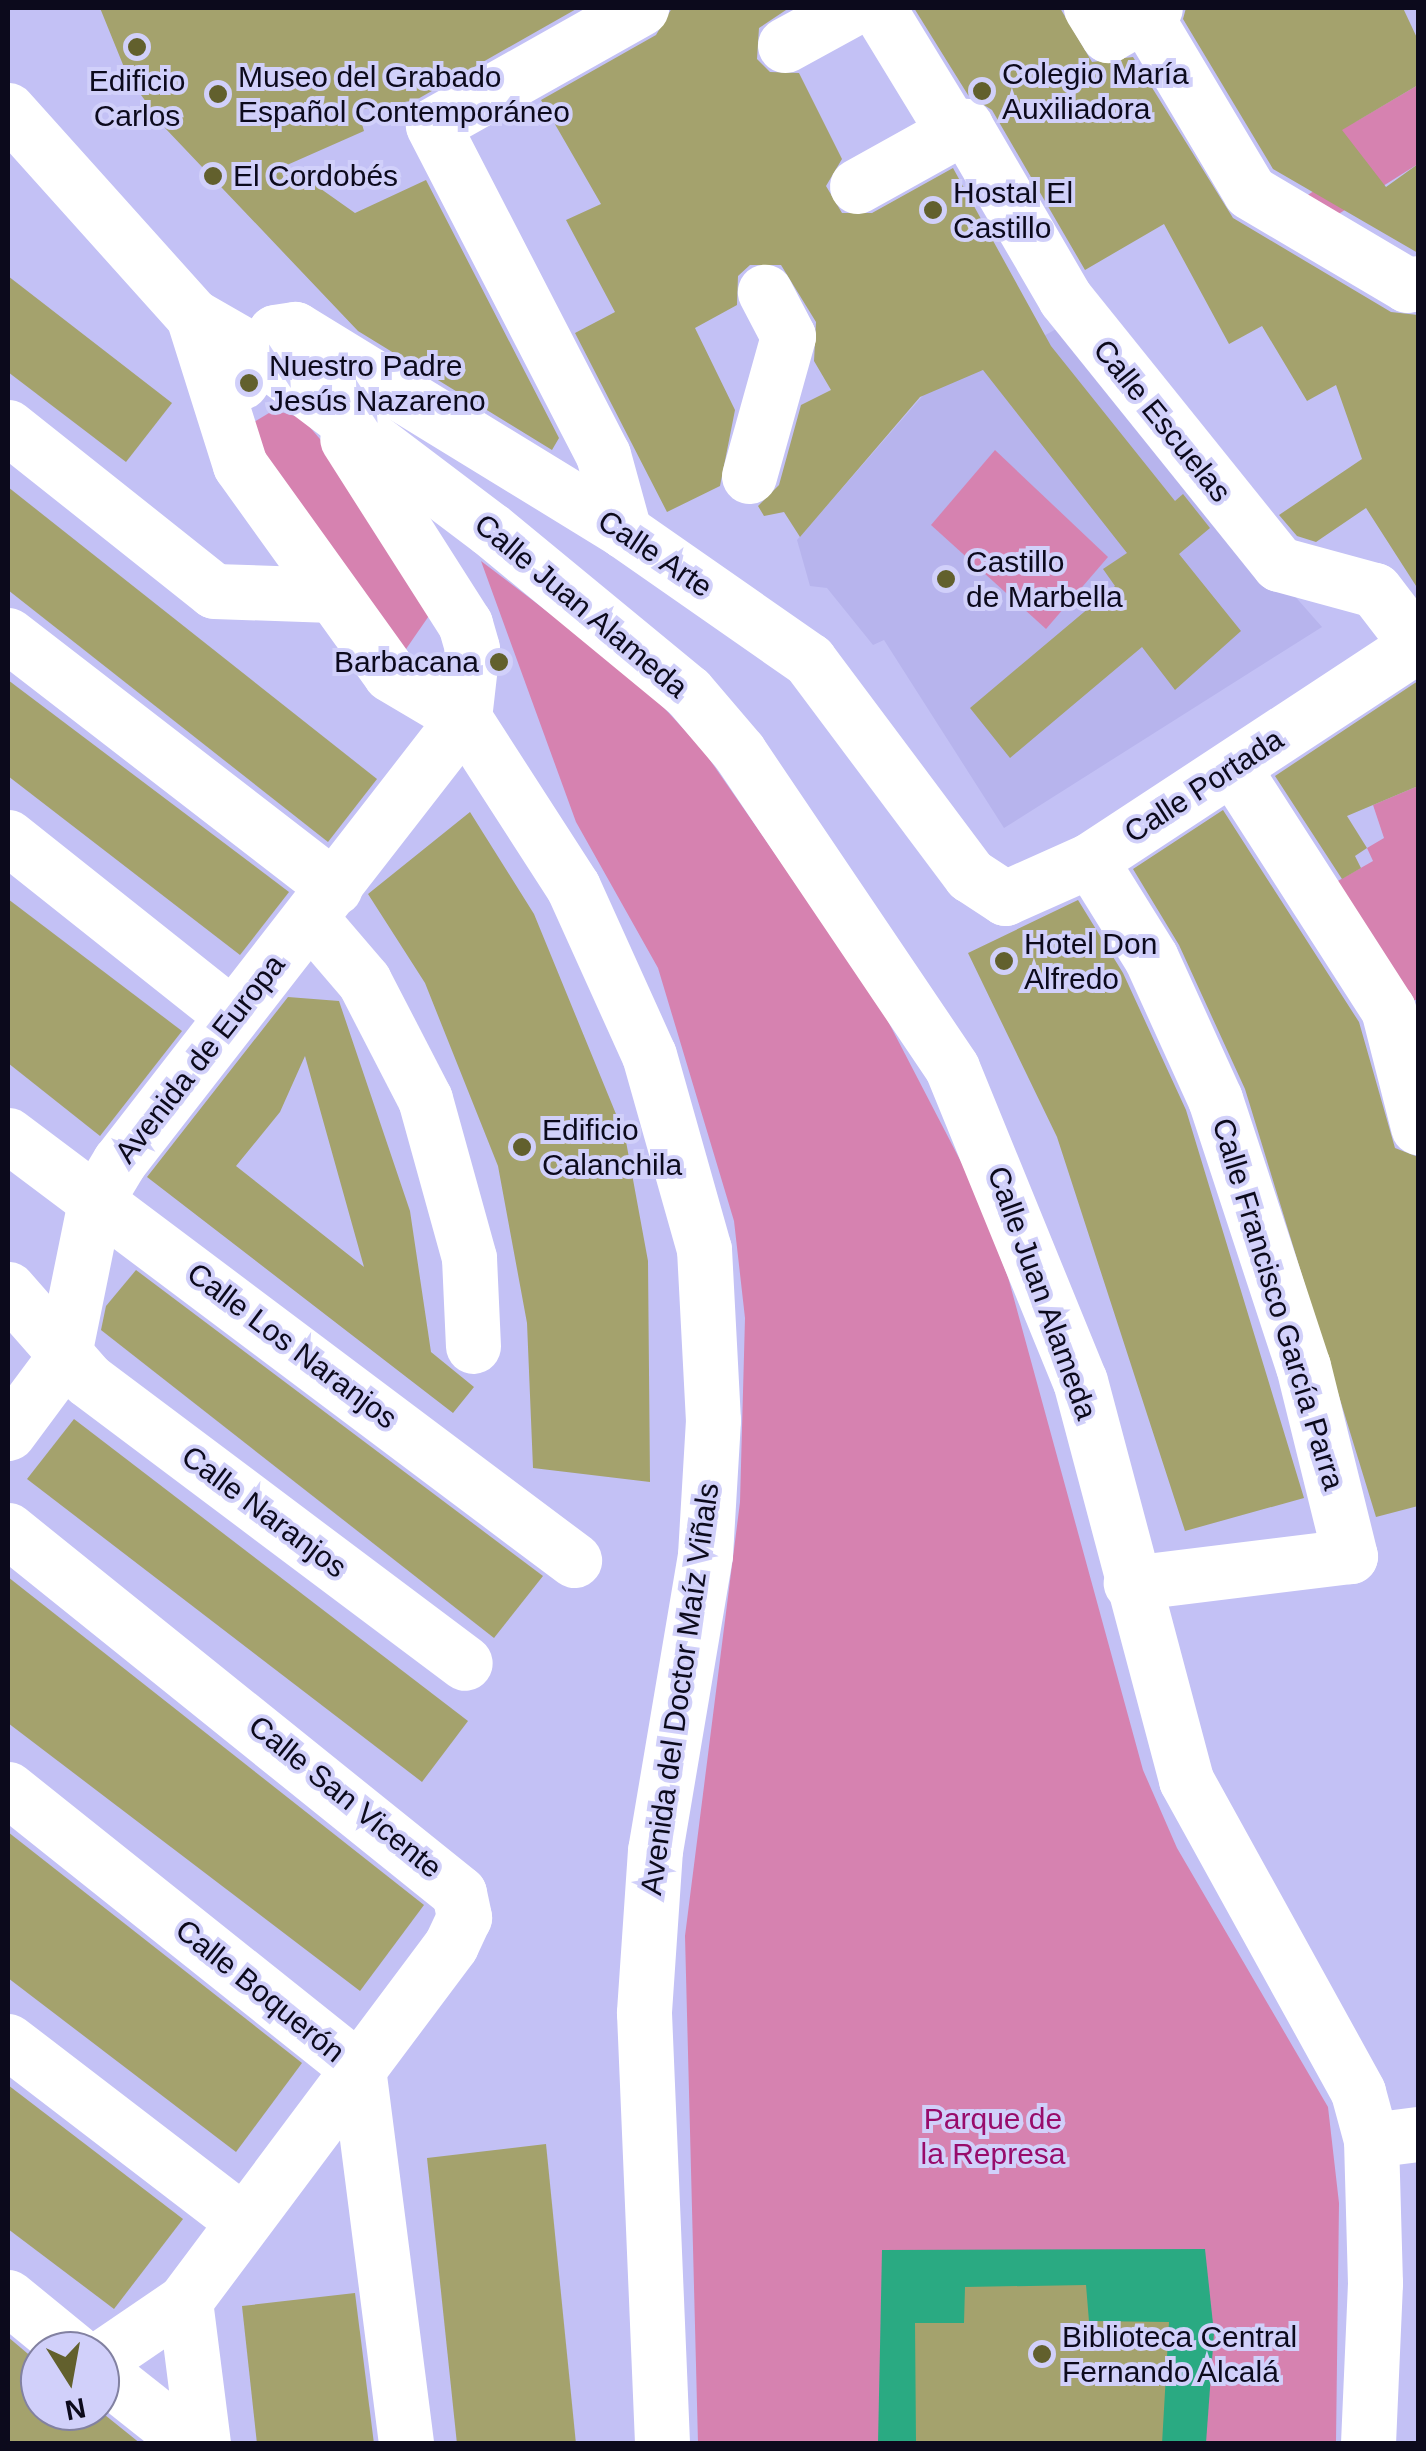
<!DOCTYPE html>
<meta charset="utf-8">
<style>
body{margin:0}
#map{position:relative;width:1426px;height:2451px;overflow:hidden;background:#c3c1f5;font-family:Arial,sans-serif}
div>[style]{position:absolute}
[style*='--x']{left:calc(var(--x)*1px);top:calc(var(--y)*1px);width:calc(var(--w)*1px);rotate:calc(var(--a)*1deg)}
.built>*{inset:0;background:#b7b4ed}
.green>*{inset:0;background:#d682b0}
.water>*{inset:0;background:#2aaa82}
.building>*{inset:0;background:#a4a26d}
.minor>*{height:55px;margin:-27.5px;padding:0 27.5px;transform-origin:27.5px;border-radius:27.5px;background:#fff}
.dots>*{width:28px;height:28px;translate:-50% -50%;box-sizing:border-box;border:5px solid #d1d0fa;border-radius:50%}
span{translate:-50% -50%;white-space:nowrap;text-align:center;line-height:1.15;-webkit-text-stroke:8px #d1d0fa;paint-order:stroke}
.poi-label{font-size:30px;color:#0c0a1c}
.left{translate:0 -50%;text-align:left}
.right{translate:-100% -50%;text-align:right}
.street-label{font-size:30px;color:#0c0a1c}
.park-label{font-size:30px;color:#980c6b}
.frame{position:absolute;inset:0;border:10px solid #0c0a1c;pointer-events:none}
.north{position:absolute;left:20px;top:2331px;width:100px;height:100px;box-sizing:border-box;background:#d1d0fa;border:2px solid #8281a1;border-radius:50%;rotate:169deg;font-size:28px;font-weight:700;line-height:40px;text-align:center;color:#0c0a1c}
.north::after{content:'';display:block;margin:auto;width:35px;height:45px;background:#62602d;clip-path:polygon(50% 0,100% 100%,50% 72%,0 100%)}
</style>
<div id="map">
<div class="built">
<div style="clip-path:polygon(1058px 328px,1322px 627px,1004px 828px,884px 640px,873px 645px,827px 588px,810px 586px,797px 540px,933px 384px,983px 370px)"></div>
</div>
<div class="green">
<div style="clip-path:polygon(1418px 85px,1418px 164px,1321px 225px,1290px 207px,1339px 174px,1302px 89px,1355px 122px)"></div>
<div style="clip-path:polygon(274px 410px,302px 418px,355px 480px,435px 607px,404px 652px,265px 472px,249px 425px)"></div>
<div style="clip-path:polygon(995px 450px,1108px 557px,1046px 629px,931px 525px)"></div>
<div style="clip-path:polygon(481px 561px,641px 683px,703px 750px,878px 1002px,971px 1181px,1008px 1277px,1143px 1770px,1177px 1848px,1328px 2107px,1339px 2203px,1336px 2443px,698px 2443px,685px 1936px,740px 1502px,745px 1318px,734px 1221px,658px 968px,576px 822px)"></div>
<div style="clip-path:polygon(1418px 786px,1418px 999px,1402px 1004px,1329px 886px,1373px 861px,1367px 848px,1384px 838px,1373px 805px)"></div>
</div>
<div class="water">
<div style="clip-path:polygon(1205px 2249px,1214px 2333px,1206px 2443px,878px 2444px,882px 2250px)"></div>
</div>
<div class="building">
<div style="clip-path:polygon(100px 8px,578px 8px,416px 100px,358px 110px,364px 131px,287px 165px,355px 213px,426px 180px,559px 438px,552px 450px,358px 331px,165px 128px,128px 77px)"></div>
<div style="clip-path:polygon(672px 8px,789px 8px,759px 28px,757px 59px,770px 72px,799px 73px,842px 159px,826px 186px,842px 213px,872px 213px,953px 168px,1051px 346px,1175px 501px,1183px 494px,1210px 528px,1179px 554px,1241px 631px,1175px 690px,1142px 647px,1010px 758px,970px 708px,1115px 586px,1103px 569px,1127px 553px,983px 370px,920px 397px,800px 537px,784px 512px,764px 516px,758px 506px,779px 485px,801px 405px,831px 390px,814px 361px,816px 322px,781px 265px,750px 265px,738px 276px,737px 305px,695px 328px,735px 410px,720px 486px,667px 512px,575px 333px,615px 312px,566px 220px,601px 204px,541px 100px,656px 35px)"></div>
<div style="clip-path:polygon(914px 8px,1060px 8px,1092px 62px,1133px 57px,1233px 218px,1391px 312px,1418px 315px,1418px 589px,1366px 508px,1316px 542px,1297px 536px,1279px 515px,1362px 459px,1336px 385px,1307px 401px,1262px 326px,1229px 344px,1164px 224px,1085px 270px,992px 110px,968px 95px)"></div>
<div style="clip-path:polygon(1186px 8px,1403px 8px,1418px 40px,1418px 85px,1342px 130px,1386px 187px,1418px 164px,1418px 253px,1273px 169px,1183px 19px)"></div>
<div style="clip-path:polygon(8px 276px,172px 403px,126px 462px,8px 372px)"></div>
<div style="clip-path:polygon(8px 487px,377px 779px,328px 842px,8px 590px)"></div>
<div style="clip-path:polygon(8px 680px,289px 892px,240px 955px,8px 776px)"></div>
<div style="clip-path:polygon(1418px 681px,1418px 786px,1347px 816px,1367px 848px,1355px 856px,1361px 868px,1342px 879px,1275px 776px)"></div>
<div style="clip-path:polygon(1223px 810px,1359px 1022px,1395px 1148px,1418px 1157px,1418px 1506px,1376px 1517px,1245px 1089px,1179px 945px,1133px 869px)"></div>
<div style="clip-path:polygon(470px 812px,534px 914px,625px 1136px,648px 1261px,650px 1482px,533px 1468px,527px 1323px,498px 1166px,425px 983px,368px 894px)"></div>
<div style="clip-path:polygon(8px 899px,182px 1031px,100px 1136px,8px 1063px)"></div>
<div style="clip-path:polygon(1078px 900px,1123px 973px,1186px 1110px,1304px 1498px,1185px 1531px,1057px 1137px,968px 953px)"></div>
<div style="clip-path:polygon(evenodd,288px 997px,339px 1001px,410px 1211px,431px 1352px,474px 1387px,453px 1413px,147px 1177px,288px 997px,305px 1056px,364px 1267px,236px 1166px,280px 1112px,305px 1056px)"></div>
<div style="clip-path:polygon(136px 1270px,543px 1576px,494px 1638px,101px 1330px,106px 1306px)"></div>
<div style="clip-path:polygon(74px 1419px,468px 1721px,422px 1782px,27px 1479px)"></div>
<div style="clip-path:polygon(8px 1577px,424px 1905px,360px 1991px,8px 1723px)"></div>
<div style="clip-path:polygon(8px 1832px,302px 2063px,236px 2152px,8px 1978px)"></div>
<div style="clip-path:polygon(8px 2085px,183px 2219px,114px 2309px,8px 2229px)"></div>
<div style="clip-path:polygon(546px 2144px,576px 2444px,457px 2444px,427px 2158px)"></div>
<div style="clip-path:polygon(1086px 2285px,1089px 2321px,1169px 2322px,1162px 2444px,916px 2444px,915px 2323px,964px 2323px,965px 2287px)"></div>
<div style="clip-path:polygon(355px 2293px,374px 2444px,257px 2444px,242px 2306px)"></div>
<div style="clip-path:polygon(8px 2337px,40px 2364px,40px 2411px,100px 2411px,141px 2444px,8px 2444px)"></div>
</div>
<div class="minor">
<div style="--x:878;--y:8;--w:144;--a:58.6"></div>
<div style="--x:1091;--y:8;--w:32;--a:58"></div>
<div style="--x:1108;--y:35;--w:54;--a:-29.9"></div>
<div style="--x:1144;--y:14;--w:207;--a:59.2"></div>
<div style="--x:1250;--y:192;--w:182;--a:30.6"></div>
<div style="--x:1407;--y:285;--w:11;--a:-10"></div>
<div style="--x:785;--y:45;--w:77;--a:-28.6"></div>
<div style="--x:8;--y:110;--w:277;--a:48.1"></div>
<div style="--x:193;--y:316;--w:74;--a:30"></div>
<div style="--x:257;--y:353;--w:292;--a:37.1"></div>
<div style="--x:490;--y:529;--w:256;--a:39.5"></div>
<div style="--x:688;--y:692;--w:79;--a:49.6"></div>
<div style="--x:739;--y:752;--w:381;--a:56"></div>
<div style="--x:952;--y:1068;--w:338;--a:67.8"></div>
<div style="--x:1080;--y:1381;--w:413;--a:75.1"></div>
<div style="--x:1186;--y:1780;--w:356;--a:61.1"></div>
<div style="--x:1358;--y:2092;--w:50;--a:74.8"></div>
<div style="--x:1371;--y:2140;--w:143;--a:88.4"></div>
<div style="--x:1375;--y:2283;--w:161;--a:92.5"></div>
<div style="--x:857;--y:186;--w:124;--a:-29.1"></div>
<div style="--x:965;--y:126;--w:199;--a:59.8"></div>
<div style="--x:1065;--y:298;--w:341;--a:51.2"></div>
<div style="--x:1279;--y:564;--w:99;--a:15.2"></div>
<div style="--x:1375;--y:590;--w:71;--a:52.5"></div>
<div style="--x:193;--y:316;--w:156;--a:72.5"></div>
<div style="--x:240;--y:465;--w:257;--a:54.3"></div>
<div style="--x:390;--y:674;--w:86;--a:30.7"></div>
<div style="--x:464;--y:718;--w:201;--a:57.2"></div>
<div style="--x:573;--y:887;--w:184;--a:65.7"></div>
<div style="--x:649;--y:1055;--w:202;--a:74.2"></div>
<div style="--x:704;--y:1249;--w:171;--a:87"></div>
<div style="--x:713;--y:1420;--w:135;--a:93.4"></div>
<div style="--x:705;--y:1555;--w:299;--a:99.6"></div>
<div style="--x:655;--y:1850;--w:163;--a:93.9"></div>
<div style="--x:644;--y:2013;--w:431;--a:87.6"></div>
<div style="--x:241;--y:382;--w:60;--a:-55.8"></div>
<div style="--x:275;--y:332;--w:20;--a:-9"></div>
<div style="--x:295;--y:329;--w:386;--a:31.5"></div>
<div style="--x:624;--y:531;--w:226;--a:34.9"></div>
<div style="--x:809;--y:660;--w:269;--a:53.2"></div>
<div style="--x:970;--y:875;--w:42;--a:33.3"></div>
<div style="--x:1005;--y:898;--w:93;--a:-24.1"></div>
<div style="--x:1090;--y:860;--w:391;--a:-33.3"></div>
<div style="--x:8;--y:427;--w:263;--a:38.5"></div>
<div style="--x:214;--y:591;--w:118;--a:1.9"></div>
<div style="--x:749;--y:476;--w:145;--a:-74.4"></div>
<div style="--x:788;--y:336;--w:50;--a:-117.6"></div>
<div style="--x:624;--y:531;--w:79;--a:-105.4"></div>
<div style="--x:603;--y:455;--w:371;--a:-117.3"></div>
<div style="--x:433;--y:125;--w:239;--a:-29.4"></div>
<div style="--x:8;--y:635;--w:413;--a:37.7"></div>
<div style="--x:1233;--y:768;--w:287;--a:57.3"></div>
<div style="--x:1388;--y:1009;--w:122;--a:75.7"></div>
<div style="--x:8;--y:837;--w:286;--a:38.5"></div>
<div style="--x:1090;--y:860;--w:115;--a:58.1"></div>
<div style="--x:1151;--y:958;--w:155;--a:65.6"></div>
<div style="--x:1215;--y:1099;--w:281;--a:71.8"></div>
<div style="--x:1303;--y:1366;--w:196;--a:76.1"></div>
<div style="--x:1350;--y:1556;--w:221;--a:173"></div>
<div style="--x:310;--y:918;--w:83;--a:49.4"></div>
<div style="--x:364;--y:981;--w:133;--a:62.7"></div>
<div style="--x:425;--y:1099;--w:165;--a:74.5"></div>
<div style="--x:469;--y:1258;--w:88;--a:87.4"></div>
<div style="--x:8;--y:1135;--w:708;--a:36.9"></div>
<div style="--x:8;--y:1289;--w:121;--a:48.7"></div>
<div style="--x:88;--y:1380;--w:471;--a:36.9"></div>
<div style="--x:8;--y:1433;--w:92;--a:-53.4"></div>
<div style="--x:63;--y:1359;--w:160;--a:-78.5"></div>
<div style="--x:95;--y:1202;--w:47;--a:-59"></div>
<div style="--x:119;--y:1162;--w:562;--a:-52.15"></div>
<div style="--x:464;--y:718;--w:70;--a:-83.5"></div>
<div style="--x:472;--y:648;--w:25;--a:-106"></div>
<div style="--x:465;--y:624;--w:219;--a:-122.5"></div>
<div style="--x:8;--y:1530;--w:579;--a:38.83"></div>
<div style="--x:459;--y:1893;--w:25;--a:78"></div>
<div style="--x:464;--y:1917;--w:31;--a:115"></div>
<div style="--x:451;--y:1945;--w:444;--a:126.8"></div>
<div style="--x:185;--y:2301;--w:144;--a:82.8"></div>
<div style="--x:8;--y:1789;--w:448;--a:38.6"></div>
<div style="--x:358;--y:2068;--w:379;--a:82.7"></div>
<div style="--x:8;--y:2041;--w:292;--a:37.5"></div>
<div style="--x:1371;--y:2140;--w:47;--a:-7.3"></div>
<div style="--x:8;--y:2297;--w:85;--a:39.3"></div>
<div style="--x:100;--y:2359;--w:103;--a:-34.3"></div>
<div style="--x:100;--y:2371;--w:117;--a:38.4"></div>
</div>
<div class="dots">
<div style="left:137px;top:47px;background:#62602d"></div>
<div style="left:982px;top:91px;background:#62602d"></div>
<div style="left:218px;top:94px;background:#62602d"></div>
<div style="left:213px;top:176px;background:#62602d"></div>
<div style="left:933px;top:210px;background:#62602d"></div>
<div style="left:249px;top:383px;background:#62602d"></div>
<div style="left:946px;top:579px;background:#62602d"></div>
<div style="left:499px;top:662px;background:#62602d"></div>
<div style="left:1004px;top:961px;background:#62602d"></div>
<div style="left:522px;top:1147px;background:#62602d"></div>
<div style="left:1042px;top:2354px;background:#62602d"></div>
</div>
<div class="poi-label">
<span class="left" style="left:1002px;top:91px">Colegio María<br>Auxiliadora</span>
<span class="left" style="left:238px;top:94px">Museo del Grabado<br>Español Contemporáneo</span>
<span style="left:137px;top:98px">Edificio<br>Carlos</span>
<span class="left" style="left:233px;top:176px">El Cordobés</span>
<span class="left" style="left:953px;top:210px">Hostal El<br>Castillo</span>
<span class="left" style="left:269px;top:383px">Nuestro Padre<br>Jesús Nazareno</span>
<span class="left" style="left:966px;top:579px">Castillo<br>de Marbella</span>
<span class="right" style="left:479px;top:662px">Barbacana</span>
<span class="left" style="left:1024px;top:961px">Hotel Don<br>Alfredo</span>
<span class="left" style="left:542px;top:1147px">Edificio<br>Calanchila</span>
<span class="left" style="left:1062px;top:2354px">Biblioteca Central<br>Fernando Alcalá</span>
</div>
<div class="street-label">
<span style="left:1162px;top:421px;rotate:51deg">Calle Escuelas</span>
<span style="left:655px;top:554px;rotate:34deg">Calle Arte</span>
<span style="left:581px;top:606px;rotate:40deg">Calle Juan Alameda</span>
<span style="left:1204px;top:786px;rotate:-33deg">Calle Portada</span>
<span style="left:200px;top:1059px;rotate:-52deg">Avenida de Europa</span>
<span style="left:1042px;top:1293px;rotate:70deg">Calle Juan Alameda</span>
<span style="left:1278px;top:1304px;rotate:73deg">Calle Francisco García Parra</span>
<span style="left:292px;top:1346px;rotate:37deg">Calle Los Naranjos</span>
<span style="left:264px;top:1512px;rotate:37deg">Calle Naranjos</span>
<span style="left:680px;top:1689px;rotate:-82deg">Avenida del Doctor Maíz Viñals</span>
<span style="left:345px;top:1797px;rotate:39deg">Calle San Vicente</span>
<span style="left:260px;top:1991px;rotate:39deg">Calle Boquerón</span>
</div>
<div class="park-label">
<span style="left:993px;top:2136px">Parque de<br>la Represa</span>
</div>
<div class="frame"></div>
<div class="north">N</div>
</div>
